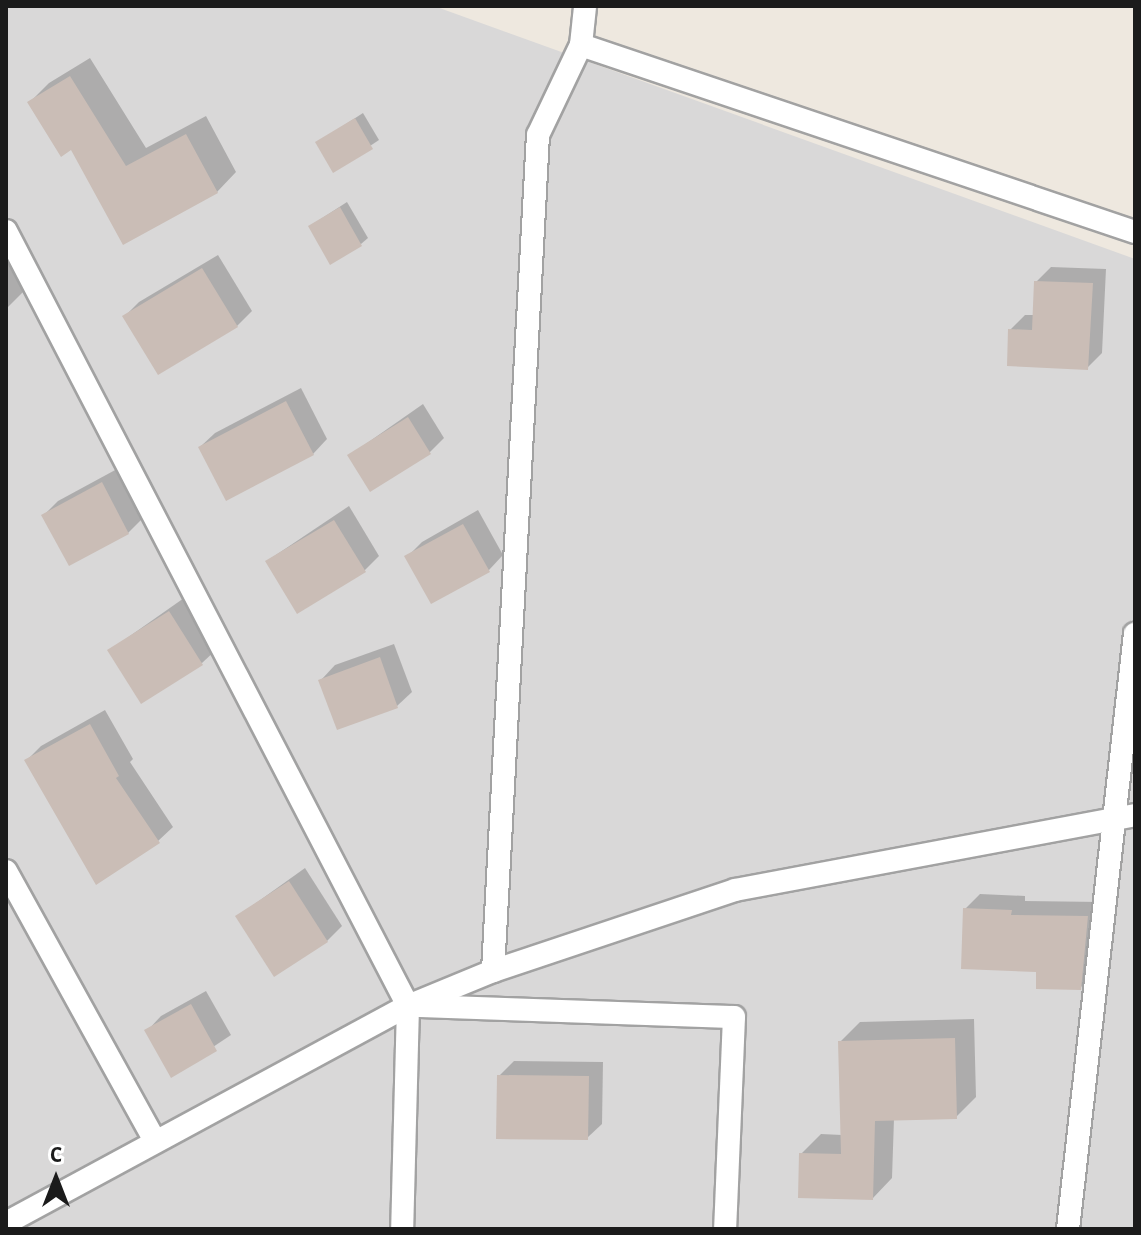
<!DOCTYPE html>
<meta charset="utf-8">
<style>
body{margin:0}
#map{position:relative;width:1141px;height:1235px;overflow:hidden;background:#eee8df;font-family:"Alegreya Sans",sans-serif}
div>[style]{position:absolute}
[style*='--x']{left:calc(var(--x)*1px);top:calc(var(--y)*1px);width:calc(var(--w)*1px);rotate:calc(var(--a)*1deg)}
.residential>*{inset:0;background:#d9d8d8}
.shadow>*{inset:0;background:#0003}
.building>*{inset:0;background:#cabdb6}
.roads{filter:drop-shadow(2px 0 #a2a2a2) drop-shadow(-2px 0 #a2a2a2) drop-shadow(0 2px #a2a2a2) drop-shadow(0 -2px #a2a2a2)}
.lane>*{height:22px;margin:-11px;padding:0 11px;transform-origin:11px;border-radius:11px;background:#fff}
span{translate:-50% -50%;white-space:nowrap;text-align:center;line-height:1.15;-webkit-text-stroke:6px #fff;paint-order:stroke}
.frame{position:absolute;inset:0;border:8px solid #1b1b1b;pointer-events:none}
.north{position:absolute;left:16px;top:1139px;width:80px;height:80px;-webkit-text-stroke:6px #fff;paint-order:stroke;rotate:0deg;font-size:22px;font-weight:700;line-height:32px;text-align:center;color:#1b1b1b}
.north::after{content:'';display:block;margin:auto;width:28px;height:36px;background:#1b1b1b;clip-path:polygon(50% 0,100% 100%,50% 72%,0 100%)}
</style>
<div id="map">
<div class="residential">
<div style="clip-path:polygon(6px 6px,434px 6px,1135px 259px,1135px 1229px,6px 1229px)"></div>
</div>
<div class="shadow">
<div style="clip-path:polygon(90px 58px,146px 148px,206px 116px,236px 172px,217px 192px,124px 243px,72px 147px,30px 102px,49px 83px)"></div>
<div style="clip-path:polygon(363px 113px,379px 140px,334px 170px,318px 142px)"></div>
<div style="clip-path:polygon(347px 202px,368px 238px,361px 244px,310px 226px)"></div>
<div style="clip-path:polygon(218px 255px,252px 311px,237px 326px,125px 316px,139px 302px)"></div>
<div style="clip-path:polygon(6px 257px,24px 291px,6px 309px)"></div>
<div style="clip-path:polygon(1051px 267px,1106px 269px,1102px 353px,1087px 368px,1010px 330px,1025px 315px,1034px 315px,1036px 282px)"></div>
<div style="clip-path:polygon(301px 388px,327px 439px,313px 454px,200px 447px,215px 433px)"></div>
<div style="clip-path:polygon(423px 404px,444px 438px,429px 453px,350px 455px)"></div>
<div style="clip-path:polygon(117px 469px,143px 518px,128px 533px,44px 515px,58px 501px)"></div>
<div style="clip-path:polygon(349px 506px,379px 556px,364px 571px,267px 561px)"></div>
<div style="clip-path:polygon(478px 510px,503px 555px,489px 570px,407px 557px,422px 542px)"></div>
<div style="clip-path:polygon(184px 598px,217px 649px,202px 663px,110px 650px)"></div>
<div style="clip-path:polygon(394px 644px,412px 692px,397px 706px,321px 680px,335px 665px)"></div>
<div style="clip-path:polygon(105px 710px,133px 759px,130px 762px,173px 827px,158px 841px,26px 761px,41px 746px)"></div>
<div style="clip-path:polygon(305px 868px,342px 926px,327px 941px,238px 916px)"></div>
<div style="clip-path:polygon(980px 894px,1025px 896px,1025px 901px,1102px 902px,1095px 973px,1080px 988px,1038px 970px,965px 909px)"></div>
<div style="clip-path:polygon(206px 991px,231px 1035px,171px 1075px,147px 1031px,161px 1016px)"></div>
<div style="clip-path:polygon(974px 1019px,976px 1097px,956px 1117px,894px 1119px,892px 1178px,873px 1198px,801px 1154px,821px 1134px,842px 1135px,840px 1042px,860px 1022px)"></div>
<div style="clip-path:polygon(514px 1061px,603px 1062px,602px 1124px,587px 1138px,499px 1076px)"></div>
</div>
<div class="building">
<div style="clip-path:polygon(70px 76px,126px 166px,186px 134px,218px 193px,123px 245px,71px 150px,61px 157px,27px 102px)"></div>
<div style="clip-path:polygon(355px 118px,373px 149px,333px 173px,315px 142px)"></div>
<div style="clip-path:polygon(340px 207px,362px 246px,330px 265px,308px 226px)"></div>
<div style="clip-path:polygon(202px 268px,238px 327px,158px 375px,122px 316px)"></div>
<div style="clip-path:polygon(1034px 281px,1093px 283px,1088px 370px,1007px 366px,1008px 329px,1032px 330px)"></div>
<div style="clip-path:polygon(286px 401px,314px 455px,226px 501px,198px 447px)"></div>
<div style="clip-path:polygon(408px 417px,431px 454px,370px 492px,347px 455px)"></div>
<div style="clip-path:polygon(102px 482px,129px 534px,69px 566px,41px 515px)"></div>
<div style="clip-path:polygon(334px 520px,366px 572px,297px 614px,265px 561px)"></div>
<div style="clip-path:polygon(463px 524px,490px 572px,431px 604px,404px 556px)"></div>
<div style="clip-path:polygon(169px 611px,203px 665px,141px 704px,107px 650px)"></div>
<div style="clip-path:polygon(380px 657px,398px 708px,337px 730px,318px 680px)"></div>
<div style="clip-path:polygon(90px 724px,119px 776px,116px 778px,160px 843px,96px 885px,24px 760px)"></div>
<div style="clip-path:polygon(289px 881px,328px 942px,274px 977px,235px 916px)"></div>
<div style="clip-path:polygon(963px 908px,1012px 910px,1011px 915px,1088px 916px,1081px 990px,1036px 989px,1036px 972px,961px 969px)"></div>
<div style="clip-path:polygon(191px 1004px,217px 1051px,171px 1078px,144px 1030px)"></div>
<div style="clip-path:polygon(955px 1038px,957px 1119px,875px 1121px,873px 1200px,798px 1198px,799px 1153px,841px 1154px,838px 1041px)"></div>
<div style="clip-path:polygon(497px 1075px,589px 1076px,588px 1140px,496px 1139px)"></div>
</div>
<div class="roads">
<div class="lane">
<div style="--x:581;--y:45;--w:39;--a:-84"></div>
<div style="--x:6;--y:231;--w:873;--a:62.58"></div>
<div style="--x:408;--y:1006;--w:223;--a:91.5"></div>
<div style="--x:6;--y:871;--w:308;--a:61.1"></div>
<div style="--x:493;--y:971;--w:837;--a:-86.92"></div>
<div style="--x:538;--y:135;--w:100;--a:-64.5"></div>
<div style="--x:581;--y:45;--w:585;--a:18.65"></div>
<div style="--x:417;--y:1006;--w:317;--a:2"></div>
<div style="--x:734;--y:1017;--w:212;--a:92.4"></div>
<div style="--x:6;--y:1223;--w:457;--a:-28.4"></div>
<div style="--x:408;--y:1006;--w:92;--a:-22.4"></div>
<div style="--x:493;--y:971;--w:255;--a:-18.5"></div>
<div style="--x:735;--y:890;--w:407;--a:-10.6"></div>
<div style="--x:1068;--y:1229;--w:599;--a:-83.58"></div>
</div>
</div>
<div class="frame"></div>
<div class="north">С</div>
</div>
